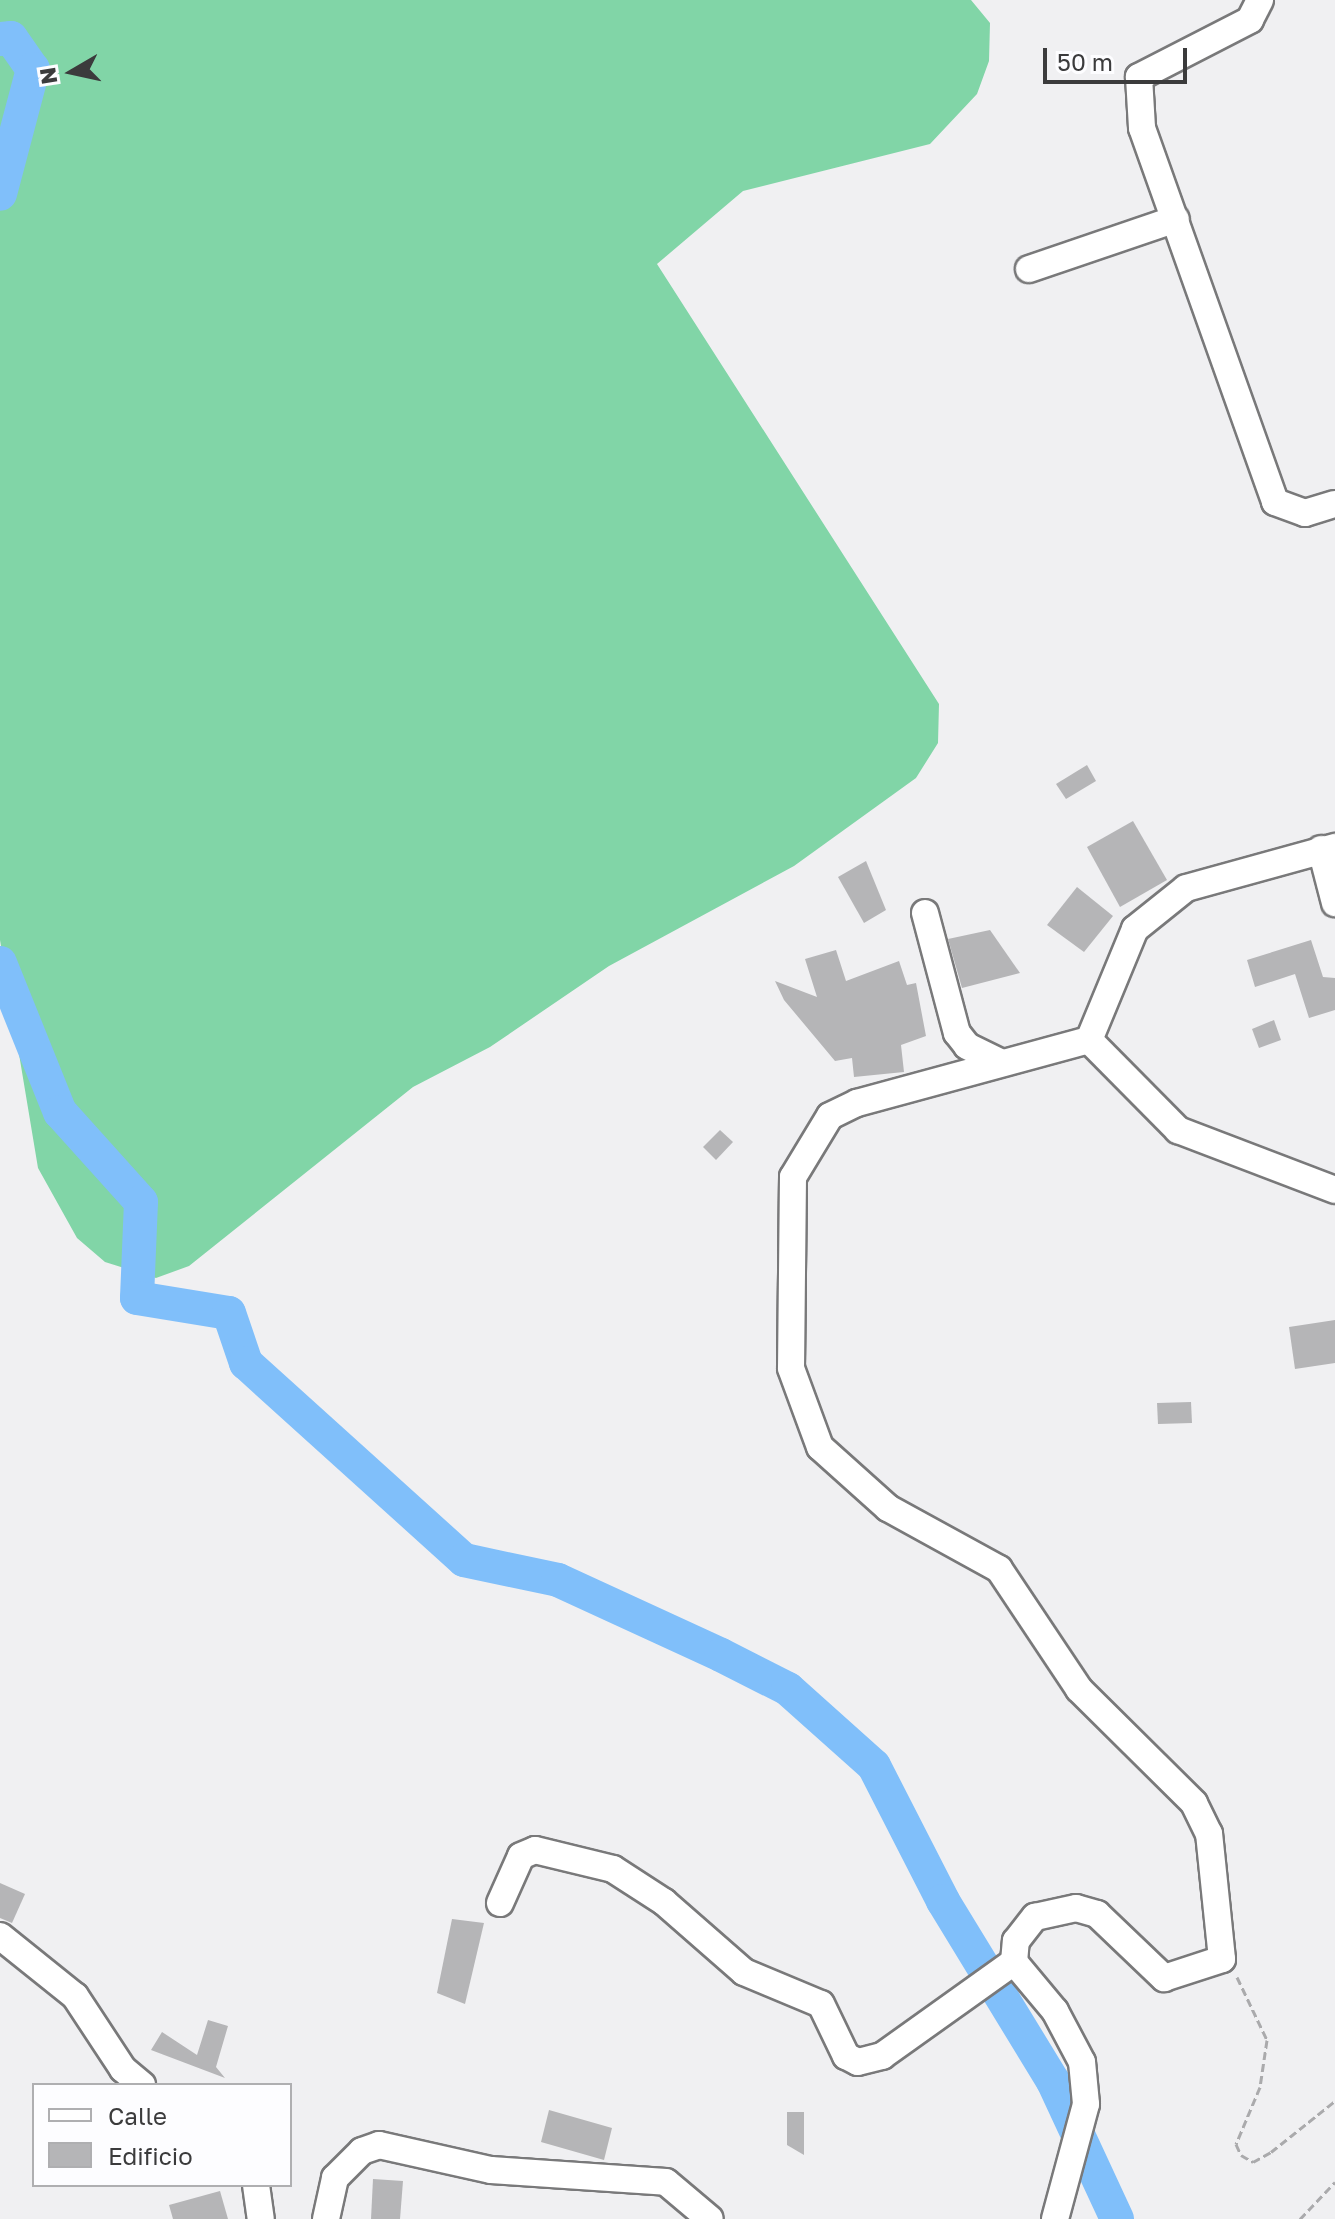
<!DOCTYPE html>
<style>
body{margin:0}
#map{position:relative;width:1335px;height:2219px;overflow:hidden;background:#f0f0f2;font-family:"Golos Text",sans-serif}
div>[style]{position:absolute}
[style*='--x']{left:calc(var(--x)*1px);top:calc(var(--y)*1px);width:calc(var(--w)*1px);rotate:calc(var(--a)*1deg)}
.forest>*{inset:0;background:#81d5a7}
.river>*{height:34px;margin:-17px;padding:0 17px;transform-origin:17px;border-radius:17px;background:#80bffa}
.building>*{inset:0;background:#b5b5b7}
.path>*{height:3px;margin-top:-1.5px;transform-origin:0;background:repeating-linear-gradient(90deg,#aaaaac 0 8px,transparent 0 12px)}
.roads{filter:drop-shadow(2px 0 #79797a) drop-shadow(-2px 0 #79797a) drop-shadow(0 2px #79797a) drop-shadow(0 -2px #79797a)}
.minor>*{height:26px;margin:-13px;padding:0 13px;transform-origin:13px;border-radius:13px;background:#fff}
span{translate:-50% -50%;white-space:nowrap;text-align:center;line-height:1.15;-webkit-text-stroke:6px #fdfdff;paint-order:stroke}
.legend{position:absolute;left:32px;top:2083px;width:260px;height:104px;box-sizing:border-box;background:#fdfdff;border:2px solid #afafb1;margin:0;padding:10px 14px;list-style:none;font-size:24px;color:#3b3b3c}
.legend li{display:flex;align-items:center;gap:16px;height:40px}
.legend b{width:40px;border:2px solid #afafb1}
.north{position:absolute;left:32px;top:32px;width:80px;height:80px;-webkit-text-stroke:6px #fdfdff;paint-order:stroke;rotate:261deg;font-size:22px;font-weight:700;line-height:32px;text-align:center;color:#3b3b3c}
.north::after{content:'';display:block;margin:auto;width:28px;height:36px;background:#3b3b3c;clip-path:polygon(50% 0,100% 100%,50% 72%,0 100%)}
.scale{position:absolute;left:1043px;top:48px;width:144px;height:36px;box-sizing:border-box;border:4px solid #3b3b3c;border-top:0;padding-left:10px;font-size:24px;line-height:28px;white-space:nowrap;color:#3b3b3c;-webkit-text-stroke:6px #fdfdff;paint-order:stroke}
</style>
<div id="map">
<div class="forest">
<div style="clip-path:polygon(0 0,971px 0,990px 23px,989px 61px,977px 94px,930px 144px,743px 191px,657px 264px,939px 704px,938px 743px,916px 778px,794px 866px,609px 966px,490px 1047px,413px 1087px,189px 1266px,156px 1278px,105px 1262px,77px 1238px,38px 1168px,0 940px)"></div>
</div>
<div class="river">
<div style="--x:0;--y:39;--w:11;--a:-5"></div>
<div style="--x:11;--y:38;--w:38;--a:55"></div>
<div style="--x:33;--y:69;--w:129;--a:104.8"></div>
<div style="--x:0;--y:963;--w:161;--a:68.1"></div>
<div style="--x:60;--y:1112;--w:121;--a:48"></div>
<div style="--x:141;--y:1202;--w:96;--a:92.4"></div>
<div style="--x:137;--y:1298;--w:93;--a:9.3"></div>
<div style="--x:229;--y:1313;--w:53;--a:71.2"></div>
<div style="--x:246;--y:1363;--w:294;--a:42.1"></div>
<div style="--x:464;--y:1560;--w:96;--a:12"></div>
<div style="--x:558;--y:1580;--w:179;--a:24.7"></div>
<div style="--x:721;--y:1655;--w:75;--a:26.9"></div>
<div style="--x:788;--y:1689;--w:115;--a:41.8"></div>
<div style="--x:874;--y:1766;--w:152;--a:62.9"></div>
<div style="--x:943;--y:1901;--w:211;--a:58.6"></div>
<div style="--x:1053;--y:2081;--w:152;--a:65.1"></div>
</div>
<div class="building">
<div style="clip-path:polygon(1087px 765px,1096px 781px,1066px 799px,1056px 784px)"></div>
<div style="clip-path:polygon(1133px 821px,1167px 880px,1120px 907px,1087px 847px)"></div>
<div style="clip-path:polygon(866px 861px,886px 910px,864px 923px,838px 877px)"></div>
<div style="clip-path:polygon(1077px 887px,1113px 916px,1084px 952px,1047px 925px)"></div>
<div style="clip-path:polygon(990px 930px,1020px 973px,962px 988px,948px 939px)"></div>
<div style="clip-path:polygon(1311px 940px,1323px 977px,1335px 978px,1335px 1010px,1309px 1018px,1295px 974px,1255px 987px,1247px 960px)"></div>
<div style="clip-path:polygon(836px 950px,846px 981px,899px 961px,907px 985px,916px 983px,926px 1036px,901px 1045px,904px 1072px,854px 1077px,852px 1058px,835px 1061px,784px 1000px,775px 981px,817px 997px,805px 959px)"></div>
<div style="clip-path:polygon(1274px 1020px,1281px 1040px,1259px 1048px,1252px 1029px)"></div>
<div style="clip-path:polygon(720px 1130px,733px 1142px,716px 1160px,703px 1147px)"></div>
<div style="clip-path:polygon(1335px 1320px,1335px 1363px,1295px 1369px,1289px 1327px)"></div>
<div style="clip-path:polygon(1191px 1402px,1192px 1423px,1158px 1424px,1157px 1403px)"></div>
<div style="clip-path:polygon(0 1883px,25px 1894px,12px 1923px,0 1918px)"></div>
<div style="clip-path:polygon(452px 1919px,484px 1923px,465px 2004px,437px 1993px)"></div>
<div style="clip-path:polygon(208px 2020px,228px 2026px,216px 2067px,225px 2078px,151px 2050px,162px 2032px,197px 2055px)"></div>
<div style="clip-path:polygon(549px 2110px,612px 2128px,604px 2160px,541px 2142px)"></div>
<div style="clip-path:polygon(787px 2112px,804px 2112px,804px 2155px,787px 2145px)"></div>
<div style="clip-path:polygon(373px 2179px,403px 2181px,400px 2219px,371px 2219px)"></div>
<div style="clip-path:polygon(220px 2191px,228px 2219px,173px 2219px,169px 2205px)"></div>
</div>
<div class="path">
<div style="--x:1237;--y:1977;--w:70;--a:64.5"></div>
<div style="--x:1267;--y:2040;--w:48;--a:98.5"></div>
<div style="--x:1260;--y:2087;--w:62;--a:112.8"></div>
<div style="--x:1236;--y:2144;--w:12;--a:66"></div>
<div style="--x:1241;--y:2155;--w:14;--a:30"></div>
<div style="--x:1253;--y:2162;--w:21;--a:-29"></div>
<div style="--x:1271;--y:2152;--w:82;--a:-38.6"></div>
<div style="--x:1300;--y:2219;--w:51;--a:-46.6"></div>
</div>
<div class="roads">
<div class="minor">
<div style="--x:1260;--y:0;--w:22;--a:117"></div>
<div style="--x:1250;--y:20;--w:125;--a:152.8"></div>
<div style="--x:1139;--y:77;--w:51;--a:86.6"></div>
<div style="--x:1142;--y:128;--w:397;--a:70.4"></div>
<div style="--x:1275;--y:502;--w:32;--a:20"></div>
<div style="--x:1305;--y:513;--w:31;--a:-17"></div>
<div style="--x:1029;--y:269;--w:155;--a:-18.8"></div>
<div style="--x:1321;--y:849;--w:56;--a:75.5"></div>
<div style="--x:925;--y:913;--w:124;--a:75.1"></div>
<div style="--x:957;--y:1033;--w:16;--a:52"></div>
<div style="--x:967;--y:1046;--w:37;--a:26"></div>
<div style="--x:1089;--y:1040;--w:127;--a:45.3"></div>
<div style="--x:1178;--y:1130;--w:168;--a:20.9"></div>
<div style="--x:500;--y:1903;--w:51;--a:-65.9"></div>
<div style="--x:521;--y:1856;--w:15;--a:-23"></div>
<div style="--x:535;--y:1850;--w:80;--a:13.7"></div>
<div style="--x:613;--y:1869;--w:61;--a:32.9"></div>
<div style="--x:664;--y:1902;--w:106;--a:41.2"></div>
<div style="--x:744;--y:1972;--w:83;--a:22.6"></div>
<div style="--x:821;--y:2004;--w:58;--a:64.3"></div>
<div style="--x:846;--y:2056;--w:13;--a:27"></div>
<div style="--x:858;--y:2062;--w:25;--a:-14"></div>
<div style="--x:882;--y:2056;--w:162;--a:-35.5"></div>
<div style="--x:0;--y:1936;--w:96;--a:38.7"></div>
<div style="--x:75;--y:1996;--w:87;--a:56.7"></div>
<div style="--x:123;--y:2069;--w:25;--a:40"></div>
<div style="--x:256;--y:2185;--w:34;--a:82"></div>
<div style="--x:326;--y:2219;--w:42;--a:-77.6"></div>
<div style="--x:335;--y:2178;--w:38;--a:-45"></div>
<div style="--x:362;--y:2151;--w:18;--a:-19"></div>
<div style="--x:379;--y:2145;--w:115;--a:12.6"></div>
<div style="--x:491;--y:2170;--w:175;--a:3.9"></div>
<div style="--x:666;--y:2182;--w:57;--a:40.1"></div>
<div style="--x:1055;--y:2219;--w:119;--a:-74.9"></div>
<div style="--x:1086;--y:2104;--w:42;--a:-95.4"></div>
<div style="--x:1082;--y:2062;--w:58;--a:-117.9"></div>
<div style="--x:1055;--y:2011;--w:64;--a:-129.9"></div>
<div style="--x:1014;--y:1962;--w:21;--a:-85"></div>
<div style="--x:1016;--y:1941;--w:31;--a:-52"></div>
<div style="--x:1035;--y:1917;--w:42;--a:-12.4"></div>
<div style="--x:1076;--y:1908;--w:22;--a:16"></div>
<div style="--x:1097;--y:1914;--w:93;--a:43.7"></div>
<div style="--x:1164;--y:1978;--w:61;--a:-18.1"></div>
<div style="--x:1222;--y:1959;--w:126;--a:-95.9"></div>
<div style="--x:1209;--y:1834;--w:34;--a:-116"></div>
<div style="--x:1194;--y:1803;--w:162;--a:-135.3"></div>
<div style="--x:1079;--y:1689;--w:144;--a:-123.7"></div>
<div style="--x:999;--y:1569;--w:127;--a:-151.2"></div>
<div style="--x:888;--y:1508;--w:91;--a:-138.1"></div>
<div style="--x:820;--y:1447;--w:84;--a:-110.2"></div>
<div style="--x:791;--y:1368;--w:191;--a:-89.4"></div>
<div style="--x:793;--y:1177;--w:71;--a:-58.8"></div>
<div style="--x:830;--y:1116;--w:30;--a:-26"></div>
<div style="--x:857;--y:1103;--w:240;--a:-15.2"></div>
<div style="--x:1089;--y:1040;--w:120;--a:-67.5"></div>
<div style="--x:1135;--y:929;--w:65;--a:-38.8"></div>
<div style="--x:1186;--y:888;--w:155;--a:-15.4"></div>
</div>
</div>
<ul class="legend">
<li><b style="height:10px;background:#fff"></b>Calle</li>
<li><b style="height:22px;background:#b5b5b7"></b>Edificio</li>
</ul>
<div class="north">N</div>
<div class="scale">50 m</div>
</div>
